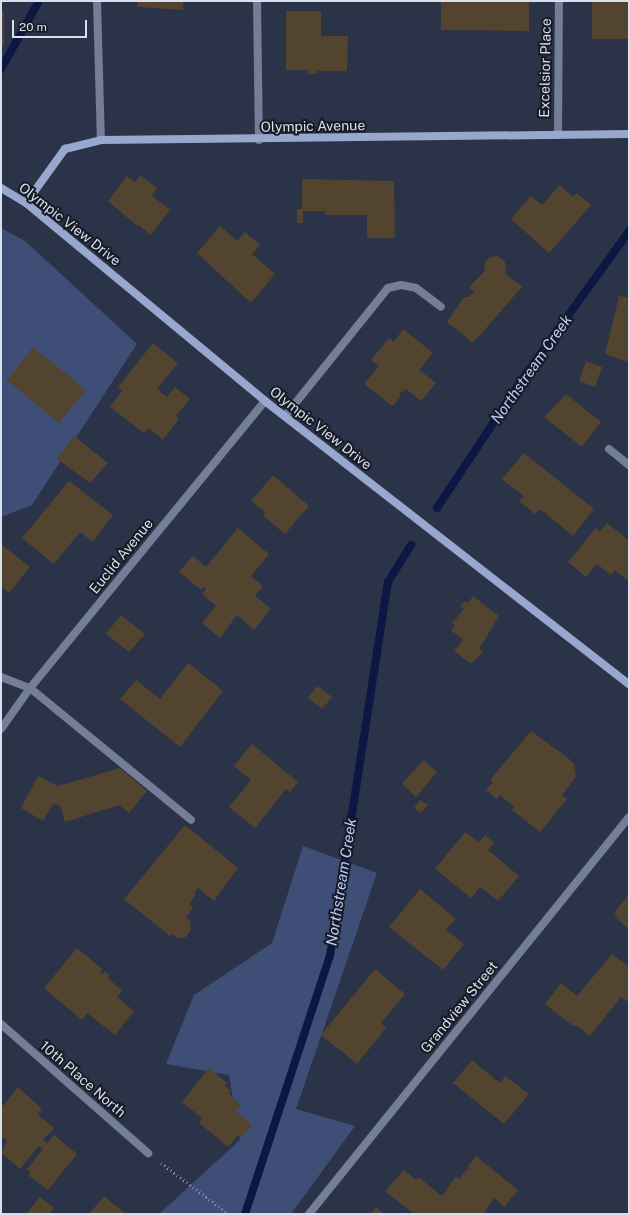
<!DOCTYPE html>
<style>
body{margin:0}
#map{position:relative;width:630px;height:1215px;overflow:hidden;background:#2b3348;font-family:"Public Sans",sans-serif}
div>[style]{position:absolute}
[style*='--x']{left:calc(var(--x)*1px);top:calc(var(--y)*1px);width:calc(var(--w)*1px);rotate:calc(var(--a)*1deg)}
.green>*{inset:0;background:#3f4e76}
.stream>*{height:8px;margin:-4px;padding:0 4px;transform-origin:4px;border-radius:4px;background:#0c1743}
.building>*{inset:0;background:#52442e}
.path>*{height:2.5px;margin-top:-1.25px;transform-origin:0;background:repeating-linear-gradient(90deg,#8b92a3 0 1px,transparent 0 4px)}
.lane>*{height:8px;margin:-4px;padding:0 4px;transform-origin:4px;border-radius:4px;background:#747e96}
.street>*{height:8px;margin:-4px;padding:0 4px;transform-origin:4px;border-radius:4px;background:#747e96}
.secondary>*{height:8px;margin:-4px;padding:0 4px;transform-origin:4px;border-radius:4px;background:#98a7ce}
span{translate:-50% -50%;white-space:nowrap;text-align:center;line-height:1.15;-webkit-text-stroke:4px #171b25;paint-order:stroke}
.street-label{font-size:14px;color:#d9dfed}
.water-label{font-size:15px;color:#baccfc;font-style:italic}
.frame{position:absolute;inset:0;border:2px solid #d9dfed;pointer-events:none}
.scale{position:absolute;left:12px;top:20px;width:75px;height:18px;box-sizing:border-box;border:2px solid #d9dfed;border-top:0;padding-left:5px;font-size:12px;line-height:14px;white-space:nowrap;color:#d9dfed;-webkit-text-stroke:3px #171b25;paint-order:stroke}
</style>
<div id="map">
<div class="green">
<div style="clip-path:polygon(1px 228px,25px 241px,137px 344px,32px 505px,1px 517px)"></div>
<div style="clip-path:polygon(303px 846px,377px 873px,296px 1109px,355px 1126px,291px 1214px,159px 1214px,240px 1140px,229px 1075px,166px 1064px,194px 995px,272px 943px)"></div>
</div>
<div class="stream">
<div style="--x:1;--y:69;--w:78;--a:-60.8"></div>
<div style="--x:437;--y:508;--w:152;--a:-56.5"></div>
<div style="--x:521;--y:381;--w:185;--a:-54.2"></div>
<div style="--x:245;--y:1214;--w:272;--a:-71.8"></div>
<div style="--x:330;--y:956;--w:378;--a:-81.2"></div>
<div style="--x:388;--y:582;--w:44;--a:-58.1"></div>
</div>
<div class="building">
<div style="clip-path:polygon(138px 1px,183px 1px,183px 10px,137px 7px)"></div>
<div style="clip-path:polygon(441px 1px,529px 1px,529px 31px,441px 30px)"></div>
<div style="clip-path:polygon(592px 1px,629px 1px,629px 39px,592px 39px)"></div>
<div style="clip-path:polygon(1px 11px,4px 11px,4px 46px,1px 46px)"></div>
<div style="clip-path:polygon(286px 11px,321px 11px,321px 36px,348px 36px,347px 71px,317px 71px,317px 74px,308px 74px,308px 70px,286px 70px)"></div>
<div style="clip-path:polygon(140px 175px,157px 188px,152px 196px,170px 210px,151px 235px,138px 225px,137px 226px,108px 201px,127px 176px,135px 182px)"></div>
<div style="clip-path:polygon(302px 179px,394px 181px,395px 238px,367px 238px,367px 215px,325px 215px,325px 211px,303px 211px,303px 223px,297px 223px,297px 209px,302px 209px)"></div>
<div style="clip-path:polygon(560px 185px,573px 197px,577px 193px,591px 205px,549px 253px,511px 219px,531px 196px,542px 205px)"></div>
<div style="clip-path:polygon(220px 226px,237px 241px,245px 232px,260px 245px,252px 254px,275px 274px,251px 303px,197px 253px)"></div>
<div style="clip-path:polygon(498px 256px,505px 262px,506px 274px,522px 287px,473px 343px,447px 322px,464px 297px,469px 297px,474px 291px,469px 287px,485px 271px,484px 264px,490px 257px)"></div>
<div style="clip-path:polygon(619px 296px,629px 298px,629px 363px,605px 354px)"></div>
<div style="clip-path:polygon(403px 329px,433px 353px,419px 370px,436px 383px,421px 401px,406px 389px,399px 394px,401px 396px,394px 405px,391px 405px,364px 384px,379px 366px,371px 360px,389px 338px,394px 342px)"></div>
<div style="clip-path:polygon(153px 343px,178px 363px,157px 389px,167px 397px,175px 387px,190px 399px,176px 416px,179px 419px,163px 440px,149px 428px,144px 433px,110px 407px,122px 391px,118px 387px)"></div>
<div style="clip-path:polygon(33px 347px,86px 390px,59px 423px,7px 380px)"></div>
<div style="clip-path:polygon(586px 361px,602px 367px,595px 387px,579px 381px)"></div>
<div style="clip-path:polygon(566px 394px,601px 422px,582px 447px,544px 417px)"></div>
<div style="clip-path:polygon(74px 436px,108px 463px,90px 483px,57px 459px)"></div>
<div style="clip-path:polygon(524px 453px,594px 509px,573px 536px,540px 509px,535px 514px,519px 501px,524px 496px,502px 479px)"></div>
<div style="clip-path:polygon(273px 475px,309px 506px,285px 534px,263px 516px,266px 512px,251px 501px)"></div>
<div style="clip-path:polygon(69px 481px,113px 515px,93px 542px,80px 532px,54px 564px,22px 538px)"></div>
<div style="clip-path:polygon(607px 523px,627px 539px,629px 537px,629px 582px,615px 570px,611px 575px,597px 564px,586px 577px,568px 562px,596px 528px,600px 532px)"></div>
<div style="clip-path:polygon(238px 528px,269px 554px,251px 576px,263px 586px,255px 596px,271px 609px,254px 630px,237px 615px,220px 638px,202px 623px,216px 606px,202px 594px,206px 589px,203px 587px,201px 590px,179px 572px,193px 556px,206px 567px)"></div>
<div style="clip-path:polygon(1px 544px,30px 567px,9px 593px,1px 586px)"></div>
<div style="clip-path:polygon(473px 596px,499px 616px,479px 649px,483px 652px,471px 664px,454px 651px,463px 640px,451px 630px,455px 625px,452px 623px,464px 609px,460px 606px,465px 601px,468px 603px)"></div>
<div style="clip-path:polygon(121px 615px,145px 634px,129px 652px,106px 634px)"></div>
<div style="clip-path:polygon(188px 663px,223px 691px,180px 747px,120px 699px,136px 680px,160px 699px)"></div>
<div style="clip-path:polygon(317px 686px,332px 697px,322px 709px,308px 698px)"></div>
<div style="clip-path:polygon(531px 731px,568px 758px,574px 764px,576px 777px,562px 795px,567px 799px,540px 832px,512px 810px,514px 807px,500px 795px,497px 799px,486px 790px,493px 782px,490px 780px)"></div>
<div style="clip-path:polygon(252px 744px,298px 782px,290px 792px,286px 789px,255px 828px,229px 807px,251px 780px,234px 766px)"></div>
<div style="clip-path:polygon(423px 760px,437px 772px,416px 797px,402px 784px)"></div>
<div style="clip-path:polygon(120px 768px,147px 791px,129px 813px,119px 805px,65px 822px,60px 805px,53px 804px,43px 821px,21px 808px,38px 776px,58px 786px)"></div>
<div style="clip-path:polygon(420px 800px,428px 805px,421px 813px,414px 808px)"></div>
<div style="clip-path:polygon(185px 825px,238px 868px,214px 901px,198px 888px,194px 893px,196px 895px,189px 904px,193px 908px,186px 917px,190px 921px,191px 930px,186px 937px,177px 938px,172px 934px,170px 936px,124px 899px)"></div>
<div style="clip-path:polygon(465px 832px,479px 842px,485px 835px,494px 843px,488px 850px,519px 876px,498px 901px,480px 887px,471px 898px,435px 869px)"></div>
<div style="clip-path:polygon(420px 889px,456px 919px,446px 930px,464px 944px,443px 970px,389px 927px)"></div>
<div style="clip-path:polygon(629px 894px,629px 929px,615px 917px,617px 915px,614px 913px)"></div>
<div style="clip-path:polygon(77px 948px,102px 969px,100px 972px,103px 974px,105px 971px,110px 976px,108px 978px,122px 991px,117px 997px,134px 1011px,115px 1035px,87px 1013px,82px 1020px,44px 988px)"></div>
<div style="clip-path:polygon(612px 954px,629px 967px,629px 1003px,621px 997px,590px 1036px,578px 1026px,573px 1026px,545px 1004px,561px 983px,577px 996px)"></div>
<div style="clip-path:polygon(375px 969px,405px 994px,381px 1023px,386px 1028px,357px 1064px,321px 1035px)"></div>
<div style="clip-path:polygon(472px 1060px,500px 1083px,505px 1076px,529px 1094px,504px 1124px,453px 1083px)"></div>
<div style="clip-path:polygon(209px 1068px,227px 1083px,225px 1086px,231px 1091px,229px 1094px,241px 1105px,236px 1111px,252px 1125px,241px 1138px,238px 1135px,228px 1147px,199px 1123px,202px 1118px,182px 1102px)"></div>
<div style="clip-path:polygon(18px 1087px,42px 1109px,38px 1115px,54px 1128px,43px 1140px,47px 1143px,54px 1135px,77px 1154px,48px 1190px,28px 1175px,30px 1172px,27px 1169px,43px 1149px,39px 1146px,20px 1169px,1px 1153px,7px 1141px,1px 1136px,1px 1104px,3px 1106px)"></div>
<div style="clip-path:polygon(476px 1156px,518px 1190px,504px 1207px,494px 1198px,485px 1211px,485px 1214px,414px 1214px,385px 1191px,404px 1170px,416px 1180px,418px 1177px,442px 1196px,456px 1176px,459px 1179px,468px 1168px,471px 1170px,468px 1166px)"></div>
<div style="clip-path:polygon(104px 1196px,126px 1214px,89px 1214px)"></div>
<div style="clip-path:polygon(40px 1197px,54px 1208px,49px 1214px,26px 1214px)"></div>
<div style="clip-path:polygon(376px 1207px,384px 1214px,370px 1214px)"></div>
</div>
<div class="path">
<div style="--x:161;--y:1163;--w:85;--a:36.9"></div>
</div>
<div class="lane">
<div style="--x:257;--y:1;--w:139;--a:89.2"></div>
<div style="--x:285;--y:416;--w:164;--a:-51.2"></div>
<div style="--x:388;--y:288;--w:13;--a:-13"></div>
<div style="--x:401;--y:285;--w:15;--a:11"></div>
<div style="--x:416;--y:288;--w:31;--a:37"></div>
<div style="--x:609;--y:449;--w:26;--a:39"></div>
<div style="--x:1;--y:677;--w:31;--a:21"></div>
<div style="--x:30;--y:688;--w:208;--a:39.3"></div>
</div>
<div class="street">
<div style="--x:97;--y:1;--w:139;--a:88.4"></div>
<div style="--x:558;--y:135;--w:134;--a:-89.6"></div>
<div style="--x:1;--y:729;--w:50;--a:-54.7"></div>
<div style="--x:30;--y:688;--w:371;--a:-50.7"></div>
<div style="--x:1;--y:1024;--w:196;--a:41.3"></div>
<div style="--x:309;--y:1214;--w:510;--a:-51.13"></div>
</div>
<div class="secondary">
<div style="--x:1;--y:188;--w:29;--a:31"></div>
<div style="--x:26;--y:203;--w:310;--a:39.6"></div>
<div style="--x:265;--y:401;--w:461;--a:37.9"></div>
<div style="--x:26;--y:203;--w:67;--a:-54.2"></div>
<div style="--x:65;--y:149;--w:37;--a:-14"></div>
<div style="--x:101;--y:140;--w:528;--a:-0.65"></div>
</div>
<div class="street-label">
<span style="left:545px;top:68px;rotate:-89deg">Excelsior Place</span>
<span style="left:313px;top:126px;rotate:-1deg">Olympic Avenue</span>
<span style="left:70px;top:224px;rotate:38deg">Olympic View Drive</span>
<span style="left:321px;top:428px;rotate:38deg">Olympic View Drive</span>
<span style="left:121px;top:556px;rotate:-51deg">Euclid Avenue</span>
<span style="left:459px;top:1007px;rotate:-51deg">Grandview Street</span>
<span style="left:83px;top:1079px;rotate:41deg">10th Place North</span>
</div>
<div class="water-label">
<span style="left:531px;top:369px;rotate:-55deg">Northstream Creek</span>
<span style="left:341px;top:882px;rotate:-81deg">Northstream Creek</span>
</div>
<div class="frame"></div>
<div class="scale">20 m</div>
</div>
